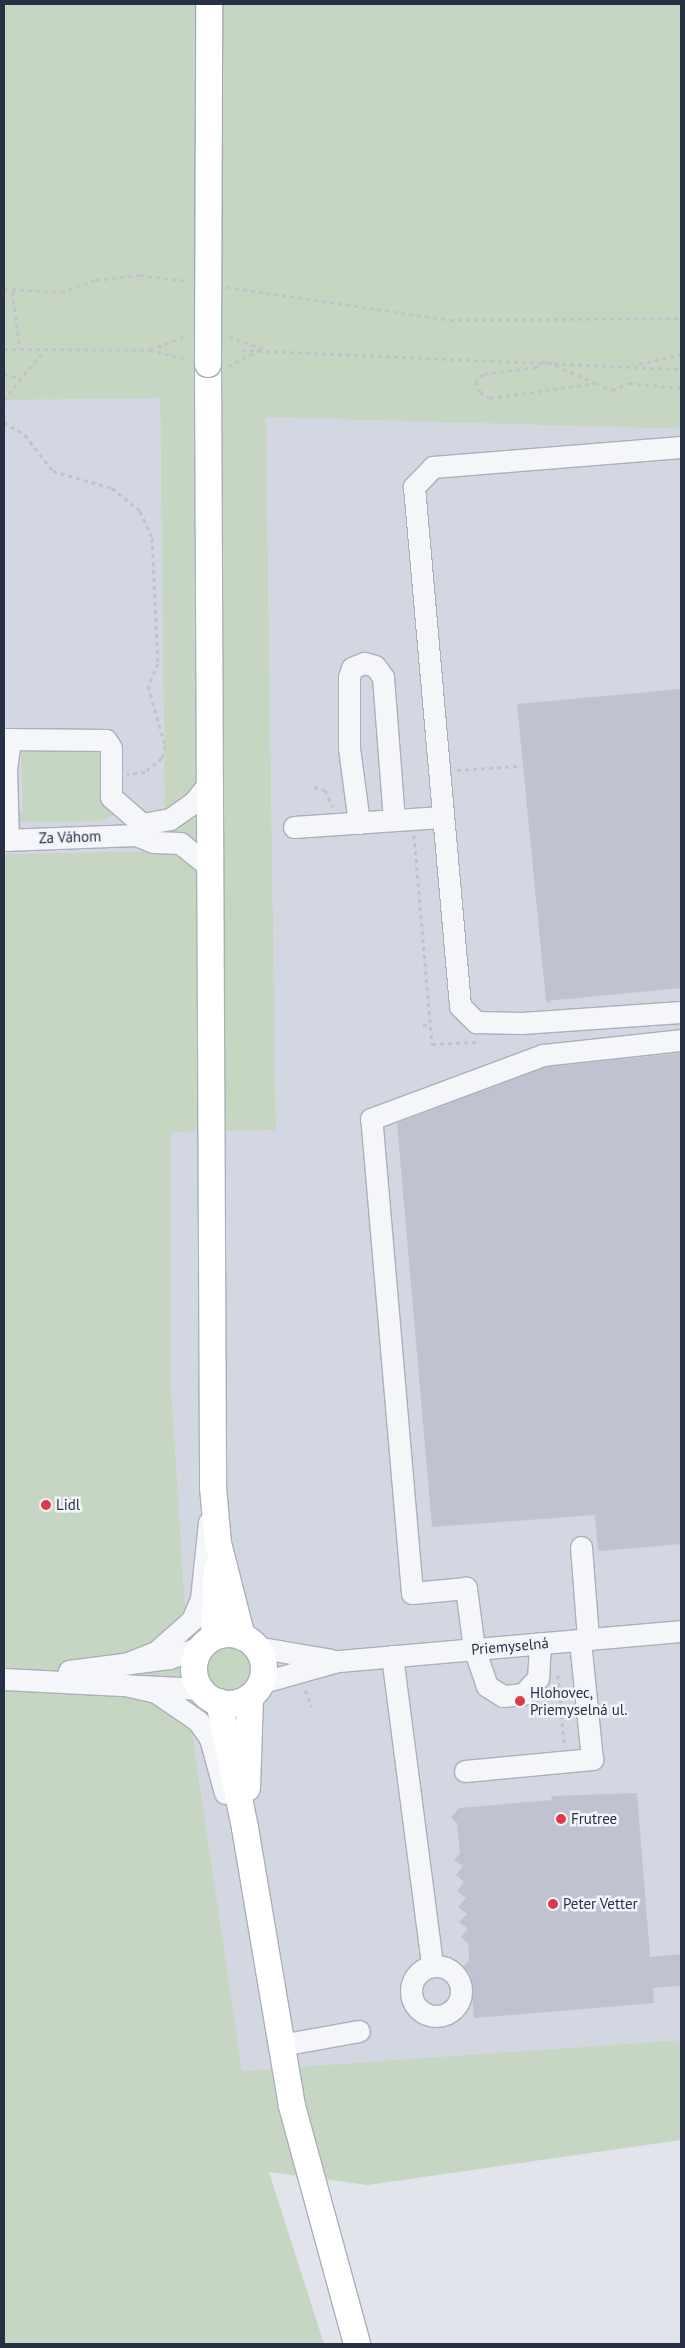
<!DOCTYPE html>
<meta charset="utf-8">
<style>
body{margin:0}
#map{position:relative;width:685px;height:2348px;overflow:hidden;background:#e1e5eb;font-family:"PT Sans",sans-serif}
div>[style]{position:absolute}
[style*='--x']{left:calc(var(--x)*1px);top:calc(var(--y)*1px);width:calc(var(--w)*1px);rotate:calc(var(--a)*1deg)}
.built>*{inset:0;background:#d3d7e1}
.green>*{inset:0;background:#c6d6c2}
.round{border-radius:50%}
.building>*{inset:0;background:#bec3cf}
.path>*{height:3px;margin-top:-1.5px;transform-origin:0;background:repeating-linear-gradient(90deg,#c0c3ca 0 4px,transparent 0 8px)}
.roads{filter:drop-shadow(1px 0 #aaafb9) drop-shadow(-1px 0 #aaafb9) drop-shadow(0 1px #aaafb9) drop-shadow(0 -1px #aaafb9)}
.minor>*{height:21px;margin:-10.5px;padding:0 10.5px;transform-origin:10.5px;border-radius:10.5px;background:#f5f6f9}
.minor>.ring{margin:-10.5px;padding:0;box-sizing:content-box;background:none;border:21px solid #f5f6f9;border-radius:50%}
.major>*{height:26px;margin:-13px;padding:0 13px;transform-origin:13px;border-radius:13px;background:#fff}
.major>.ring{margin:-13px;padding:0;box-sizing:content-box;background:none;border:26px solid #fff;border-radius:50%}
.bridges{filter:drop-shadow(1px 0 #9fa8b8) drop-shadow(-1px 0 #9fa8b8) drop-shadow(0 1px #9fa8b8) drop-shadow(0 -1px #9fa8b8)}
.major-bridge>*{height:26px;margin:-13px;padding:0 13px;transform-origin:13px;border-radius:13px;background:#fff}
.dots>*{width:14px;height:14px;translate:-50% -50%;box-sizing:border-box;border:2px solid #f1f4f8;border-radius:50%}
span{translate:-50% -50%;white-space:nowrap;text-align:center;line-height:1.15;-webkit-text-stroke:5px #f1f4f8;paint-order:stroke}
.street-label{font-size:15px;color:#283045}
.poi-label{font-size:15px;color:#283045}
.left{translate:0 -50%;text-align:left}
.frame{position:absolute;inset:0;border:5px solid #283045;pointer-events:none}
</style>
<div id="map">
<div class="built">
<div style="clip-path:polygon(160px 397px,165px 852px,4px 854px,4px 400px)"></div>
<div style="clip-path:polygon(266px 416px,681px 429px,681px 2040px,242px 2072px,194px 1745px,171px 1386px,171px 1132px,276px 1130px)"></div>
</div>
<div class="green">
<div style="clip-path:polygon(4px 4px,681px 4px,681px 429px,266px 417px,276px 1130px,171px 1132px,171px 1386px,194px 1745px,242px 2071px,681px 2040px,681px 2140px,368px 2185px,269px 2172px,324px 2344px,4px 2344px,4px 854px,165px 851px,160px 398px,4px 400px)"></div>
<div style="clip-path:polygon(21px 746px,98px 746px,103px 755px,106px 807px,113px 815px,100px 821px,14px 822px,23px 810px)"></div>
<div class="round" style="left:203px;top:1644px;width:50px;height:50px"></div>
</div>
<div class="building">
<div style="clip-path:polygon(681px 689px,681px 988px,546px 1001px,517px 704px)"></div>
<div style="clip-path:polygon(681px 1053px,681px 1544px,598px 1551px,595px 1515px,432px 1527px,397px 1123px,546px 1067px)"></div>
<div style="clip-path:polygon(637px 1793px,650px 1957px,681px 1954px,681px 1986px,653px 1988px,654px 2003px,474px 2018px,470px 1973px,463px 1967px,469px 1960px,468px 1943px,461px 1937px,468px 1929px,459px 1922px,467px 1914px,458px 1907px,466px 1898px,457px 1891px,464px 1882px,456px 1875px,463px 1866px,454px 1860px,460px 1853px,457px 1823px,451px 1818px,459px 1808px,552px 1800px,551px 1796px)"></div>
</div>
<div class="path">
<div style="--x:227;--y:287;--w:225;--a:8.4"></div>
<div style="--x:450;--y:320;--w:231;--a:-0.5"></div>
<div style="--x:4;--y:289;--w:57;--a:3"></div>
<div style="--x:61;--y:292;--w:37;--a:-19"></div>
<div style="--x:96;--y:280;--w:44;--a:-6.5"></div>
<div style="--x:140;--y:275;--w:49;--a:7"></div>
<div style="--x:12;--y:292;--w:58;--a:82"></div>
<div style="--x:229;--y:336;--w:36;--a:21"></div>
<div style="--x:4;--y:349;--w:145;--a:0.4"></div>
<div style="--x:149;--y:350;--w:39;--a:13"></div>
<div style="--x:150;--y:350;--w:40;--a:-22"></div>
<div style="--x:242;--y:350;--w:439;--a:2.5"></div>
<div style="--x:639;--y:364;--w:43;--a:-13.4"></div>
<div style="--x:228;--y:366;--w:36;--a:-27"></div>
<div style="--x:4;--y:374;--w:18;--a:16"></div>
<div style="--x:596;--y:383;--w:56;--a:-156.7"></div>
<div style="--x:545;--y:361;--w:11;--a:146"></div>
<div style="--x:536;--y:367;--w:53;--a:172.5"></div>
<div style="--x:483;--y:374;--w:10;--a:135"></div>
<div style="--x:476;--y:381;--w:12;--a:70"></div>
<div style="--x:480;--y:392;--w:12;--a:31"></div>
<div style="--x:490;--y:398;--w:107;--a:-8.1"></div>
<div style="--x:596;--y:383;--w:17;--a:24"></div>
<div style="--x:612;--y:390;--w:18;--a:-22"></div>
<div style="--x:629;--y:383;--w:52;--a:5.5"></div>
<div style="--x:4;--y:400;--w:64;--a:-51.3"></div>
<div style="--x:4;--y:422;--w:25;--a:32"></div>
<div style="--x:25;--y:435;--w:46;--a:52.1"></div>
<div style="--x:53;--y:471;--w:61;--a:16.1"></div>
<div style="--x:112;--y:488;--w:36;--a:39"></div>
<div style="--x:140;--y:511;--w:30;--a:66"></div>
<div style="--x:152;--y:538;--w:125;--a:87.3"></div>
<div style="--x:158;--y:663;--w:25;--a:113"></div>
<div style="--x:148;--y:686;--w:62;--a:74.2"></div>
<div style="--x:165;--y:746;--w:12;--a:104"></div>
<div style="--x:162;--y:758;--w:22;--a:141"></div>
<div style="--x:145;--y:772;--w:18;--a:174"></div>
<div style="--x:457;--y:770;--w:61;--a:-3.8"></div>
<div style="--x:314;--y:787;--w:11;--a:15"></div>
<div style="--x:325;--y:790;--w:19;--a:65"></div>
<div style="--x:414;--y:835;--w:210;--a:85.1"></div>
<div style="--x:432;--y:1044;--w:44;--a:-2.6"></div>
<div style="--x:545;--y:951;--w:53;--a:85.7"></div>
<div style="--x:423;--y:1025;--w:7;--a:0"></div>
<div style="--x:558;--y:1675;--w:68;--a:85"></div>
<div style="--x:305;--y:1690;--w:18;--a:68"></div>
</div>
<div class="roads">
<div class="minor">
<div style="--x:681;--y:447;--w:249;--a:175.4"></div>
<div style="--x:433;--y:467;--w:28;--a:134"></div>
<div style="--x:414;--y:487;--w:521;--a:84.93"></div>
<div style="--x:460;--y:1006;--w:23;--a:45"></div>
<div style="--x:476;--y:1022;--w:46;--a:1.2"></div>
<div style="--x:522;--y:1023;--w:159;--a:-4"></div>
<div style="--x:4;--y:739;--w:102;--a:0.6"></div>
<div style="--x:106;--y:740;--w:9;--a:58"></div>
<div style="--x:111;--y:748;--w:49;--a:90"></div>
<div style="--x:111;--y:797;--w:41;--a:41.1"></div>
<div style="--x:142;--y:824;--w:28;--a:-10"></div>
<div style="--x:170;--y:819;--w:28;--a:-35"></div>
<div style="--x:193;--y:803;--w:27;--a:-51"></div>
<div style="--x:359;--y:823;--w:76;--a:-97.6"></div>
<div style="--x:349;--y:748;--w:71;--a:-90"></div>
<div style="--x:349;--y:677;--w:9;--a:-72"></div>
<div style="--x:352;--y:668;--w:13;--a:-23"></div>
<div style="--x:364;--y:663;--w:11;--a:15"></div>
<div style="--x:375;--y:666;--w:14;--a:54"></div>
<div style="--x:383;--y:677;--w:143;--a:85.6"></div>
<div style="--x:294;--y:827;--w:147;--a:-3.9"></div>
<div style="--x:4;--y:840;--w:132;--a:-2.2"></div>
<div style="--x:136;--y:835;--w:18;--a:22"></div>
<div style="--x:153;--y:842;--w:27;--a:2"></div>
<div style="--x:180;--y:843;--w:40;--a:39"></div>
<div style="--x:8;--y:840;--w:71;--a:-91.6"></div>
<div style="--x:6;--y:769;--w:30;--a:-82"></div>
<div style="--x:581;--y:1547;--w:92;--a:85.6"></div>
<div style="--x:540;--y:1643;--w:35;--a:93"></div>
<div style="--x:538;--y:1678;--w:22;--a:133"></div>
<div style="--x:523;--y:1694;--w:20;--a:174"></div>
<div style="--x:503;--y:1696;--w:19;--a:-148"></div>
<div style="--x:487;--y:1686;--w:39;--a:-109"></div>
<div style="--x:474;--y:1649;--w:62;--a:-97.5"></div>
<div style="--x:466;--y:1588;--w:54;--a:174.7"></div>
<div style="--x:412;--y:1593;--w:476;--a:-94.9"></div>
<div style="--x:371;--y:1119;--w:184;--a:-20.4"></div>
<div style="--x:543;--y:1055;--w:139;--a:-6.2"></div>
<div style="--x:256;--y:1647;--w:76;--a:9.8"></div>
<div style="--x:392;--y:1656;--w:313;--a:82.6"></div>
<div style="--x:128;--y:1663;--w:31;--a:-22"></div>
<div style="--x:157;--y:1651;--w:47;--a:-41.5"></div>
<div style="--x:192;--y:1620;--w:23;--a:-67"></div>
<div style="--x:201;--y:1599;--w:77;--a:-84.1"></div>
<div style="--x:69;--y:1671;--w:101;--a:-7.4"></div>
<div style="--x:169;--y:1658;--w:34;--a:-19"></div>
<div style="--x:4;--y:1679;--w:196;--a:2.9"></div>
<div style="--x:260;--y:1683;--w:81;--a:-15.8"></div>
<div style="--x:338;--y:1661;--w:344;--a:-5"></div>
<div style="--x:121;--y:1684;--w:36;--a:13"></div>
<div style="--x:156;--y:1692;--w:51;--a:34.6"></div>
<div style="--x:198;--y:1721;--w:21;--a:55"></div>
<div style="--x:210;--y:1738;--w:57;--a:74.7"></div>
<div style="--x:465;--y:1771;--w:128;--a:-5.4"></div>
<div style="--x:592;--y:1759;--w:120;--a:-95.8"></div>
<div class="ring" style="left:411px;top:1966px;width:29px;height:29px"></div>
<div style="--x:281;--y:2045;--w:79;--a:-10.2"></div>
</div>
<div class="major">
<div style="--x:208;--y:364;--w:1123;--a:89.74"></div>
<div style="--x:213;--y:1487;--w:56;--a:84.9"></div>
<div style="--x:218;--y:1543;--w:97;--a:75.7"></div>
<div class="ring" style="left:194px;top:1634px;width:44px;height:44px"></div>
<div style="--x:214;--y:1637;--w:68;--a:-87.5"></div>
<div style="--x:219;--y:1702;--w:129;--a:78.3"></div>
<div style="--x:245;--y:1828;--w:282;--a:80.4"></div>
<div style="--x:292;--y:2106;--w:247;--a:74.7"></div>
<div style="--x:247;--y:1788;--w:91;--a:-88.1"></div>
</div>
</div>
<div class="bridges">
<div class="major-bridge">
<div style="--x:208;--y:364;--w:360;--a:-89.8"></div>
</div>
</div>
<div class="dots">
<div style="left:46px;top:1505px;background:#dc3b49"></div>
<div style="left:520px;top:1701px;background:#dc3b49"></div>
<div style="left:561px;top:1819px;background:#dc3b49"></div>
<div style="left:553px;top:1904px;background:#dc3b49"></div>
</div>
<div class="street-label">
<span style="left:70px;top:837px;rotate:-2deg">Za Váhom</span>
<span style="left:510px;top:1646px;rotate:-5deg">Priemyselná</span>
</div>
<div class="poi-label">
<span class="left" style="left:56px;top:1505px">Lidl</span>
<span class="left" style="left:530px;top:1701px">Hlohovec,<br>Priemyselná ul.</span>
<span class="left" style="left:571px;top:1819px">Frutree</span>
<span class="left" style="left:563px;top:1904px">Peter Vetter</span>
</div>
<div class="frame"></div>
</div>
